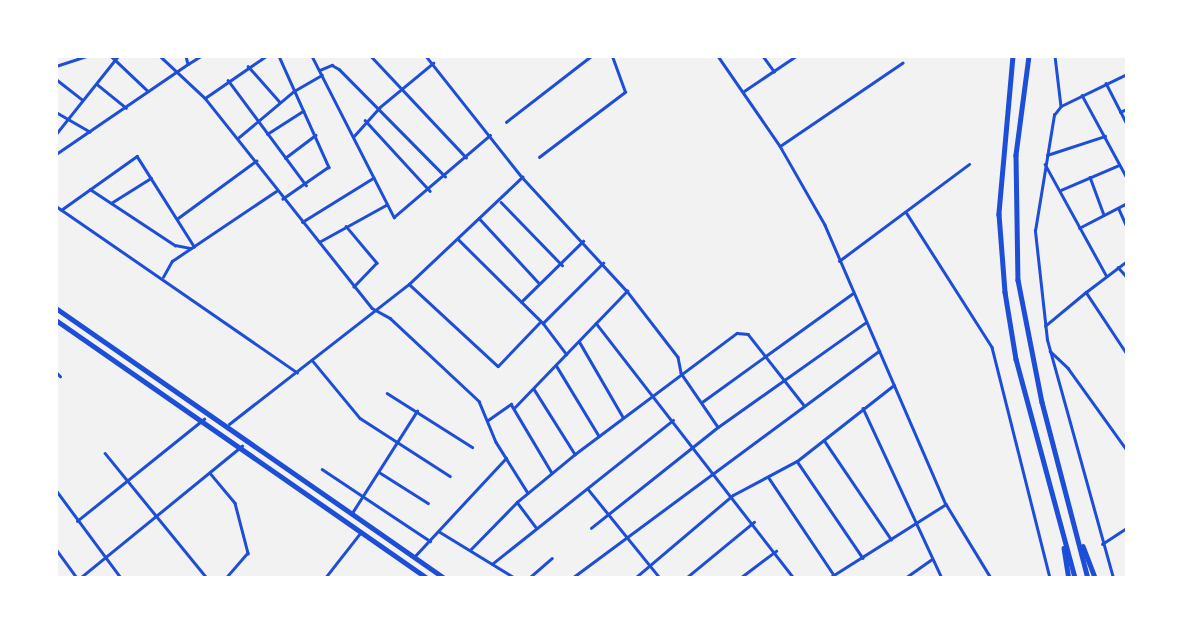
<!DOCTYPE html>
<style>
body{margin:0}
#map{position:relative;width:1183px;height:634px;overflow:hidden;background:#f2f2f2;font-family:Raleway,sans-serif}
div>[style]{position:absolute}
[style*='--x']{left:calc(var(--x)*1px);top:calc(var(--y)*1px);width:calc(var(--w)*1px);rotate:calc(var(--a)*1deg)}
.minor>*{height:2.5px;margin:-1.25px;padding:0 1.25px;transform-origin:1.25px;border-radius:1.25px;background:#1d4ed8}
.trunk>*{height:4.5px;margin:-2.25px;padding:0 2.25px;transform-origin:2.25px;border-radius:2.25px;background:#1d4ed8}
span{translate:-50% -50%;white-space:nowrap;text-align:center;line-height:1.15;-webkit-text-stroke:5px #fff;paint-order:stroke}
.frame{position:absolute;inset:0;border:58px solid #fff;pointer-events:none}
</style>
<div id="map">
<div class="minor">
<div style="--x:111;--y:56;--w:51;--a:43.4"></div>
<div style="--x:160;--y:56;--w:62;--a:43"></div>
<div style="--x:205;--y:98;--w:268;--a:51.5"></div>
<div style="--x:372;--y:308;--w:21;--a:29"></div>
<div style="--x:390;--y:318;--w:122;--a:43"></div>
<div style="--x:479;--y:401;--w:44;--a:67.5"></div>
<div style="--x:496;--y:442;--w:60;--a:57.9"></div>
<div style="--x:186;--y:56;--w:8;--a:76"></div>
<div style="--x:188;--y:64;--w:15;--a:-32"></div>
<div style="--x:279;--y:56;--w:122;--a:65.8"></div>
<div style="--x:329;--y:167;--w:56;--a:145.2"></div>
<div style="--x:312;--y:56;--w:181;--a:63"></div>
<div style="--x:394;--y:217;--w:126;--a:-40.5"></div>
<div style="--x:371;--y:56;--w:139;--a:46.8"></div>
<div style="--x:426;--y:56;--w:154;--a:51.6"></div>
<div style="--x:522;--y:177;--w:155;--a:47.4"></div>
<div style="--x:627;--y:291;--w:83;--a:52.3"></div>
<div style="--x:678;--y:357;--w:16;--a:79"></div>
<div style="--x:681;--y:373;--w:65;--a:55.6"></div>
<div style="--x:718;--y:56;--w:109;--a:55.4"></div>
<div style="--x:780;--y:146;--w:91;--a:60.3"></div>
<div style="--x:825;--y:225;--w:304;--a:66.6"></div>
<div style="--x:946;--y:504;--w:87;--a:58.7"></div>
<div style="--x:763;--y:56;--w:19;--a:54"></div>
<div style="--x:1055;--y:56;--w:50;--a:83.2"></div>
<div style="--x:56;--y:66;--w:33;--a:-18"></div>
<div style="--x:248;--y:66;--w:48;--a:48.4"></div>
<div style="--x:320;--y:70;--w:13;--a:-23"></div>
<div style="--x:332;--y:65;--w:8;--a:30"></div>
<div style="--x:339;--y:69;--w:151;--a:45.3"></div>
<div style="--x:56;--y:79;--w:33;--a:38"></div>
<div style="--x:228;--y:80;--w:131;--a:53.4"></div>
<div style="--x:1106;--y:83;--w:46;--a:62.9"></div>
<div style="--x:98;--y:85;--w:36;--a:39"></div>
<div style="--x:744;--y:91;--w:63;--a:-33.9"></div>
<div style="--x:1082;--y:95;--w:94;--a:61.5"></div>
<div style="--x:205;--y:98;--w:74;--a:-34.5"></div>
<div style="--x:56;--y:112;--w:39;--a:30"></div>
<div style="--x:1120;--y:112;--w:8;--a:-23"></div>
<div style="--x:365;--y:120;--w:96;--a:47.5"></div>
<div style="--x:506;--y:122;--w:108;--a:-37.8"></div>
<div style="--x:56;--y:134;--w:100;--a:-51.5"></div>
<div style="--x:267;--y:134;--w:43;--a:-32.6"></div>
<div style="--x:353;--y:137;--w:40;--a:-48"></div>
<div style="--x:380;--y:107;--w:69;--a:-39.7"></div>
<div style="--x:238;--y:138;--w:73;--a:-40"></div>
<div style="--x:294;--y:91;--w:32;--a:-30"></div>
<div style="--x:780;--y:146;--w:148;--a:-34.2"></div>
<div style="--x:56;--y:154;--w:160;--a:-34.3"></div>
<div style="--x:1047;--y:155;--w:61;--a:-18.1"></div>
<div style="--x:539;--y:157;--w:108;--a:-37.1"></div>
<div style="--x:625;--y:92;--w:38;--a:-110"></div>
<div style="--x:285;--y:158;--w:38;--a:-37"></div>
<div style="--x:1045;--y:164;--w:127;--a:61.2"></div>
<div style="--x:1090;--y:177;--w:40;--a:69.8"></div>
<div style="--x:90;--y:189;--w:102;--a:33.4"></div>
<div style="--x:175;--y:245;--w:16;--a:11"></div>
<div style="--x:1061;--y:190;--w:63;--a:-23.3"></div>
<div style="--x:501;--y:202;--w:88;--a:45.9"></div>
<div style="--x:111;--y:203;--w:47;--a:-32"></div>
<div style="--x:56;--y:206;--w:293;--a:34.6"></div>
<div style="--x:1119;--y:209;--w:20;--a:66"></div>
<div style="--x:61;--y:210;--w:93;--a:-35.4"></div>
<div style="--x:137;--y:156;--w:107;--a:57.7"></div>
<div style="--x:906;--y:212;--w:160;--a:57.5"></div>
<div style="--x:992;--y:347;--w:238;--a:75.9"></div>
<div style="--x:178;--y:218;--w:97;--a:-36.2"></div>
<div style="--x:479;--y:218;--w:87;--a:47.3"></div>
<div style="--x:302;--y:222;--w:84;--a:-31.8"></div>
<div style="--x:346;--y:226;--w:48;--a:50"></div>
<div style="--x:377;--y:263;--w:33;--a:134"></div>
<div style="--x:1079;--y:228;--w:54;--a:-27.5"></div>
<div style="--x:458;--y:239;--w:120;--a:44.7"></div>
<div style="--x:543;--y:323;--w:85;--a:-45"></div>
<div style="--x:319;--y:242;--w:77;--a:-28.9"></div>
<div style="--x:839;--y:261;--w:162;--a:-36.7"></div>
<div style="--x:1118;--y:267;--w:13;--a:48"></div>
<div style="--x:163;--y:277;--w:18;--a:-61"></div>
<div style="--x:172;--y:261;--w:125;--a:-33.9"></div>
<div style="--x:409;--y:284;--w:121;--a:42.7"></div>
<div style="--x:498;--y:366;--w:61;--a:-46.3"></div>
<div style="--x:1086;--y:292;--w:51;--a:-37.1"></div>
<div style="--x:521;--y:302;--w:87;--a:-44.5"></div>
<div style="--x:543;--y:323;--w:39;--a:53"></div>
<div style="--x:596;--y:323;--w:323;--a:52.2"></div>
<div style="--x:1045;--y:326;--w:53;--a:-39.7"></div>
<div style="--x:1086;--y:292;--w:74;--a:56.5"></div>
<div style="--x:579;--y:341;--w:88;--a:59.9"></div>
<div style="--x:1050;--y:351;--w:25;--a:43"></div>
<div style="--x:1068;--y:368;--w:101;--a:54.3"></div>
<div style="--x:312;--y:360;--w:75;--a:50.4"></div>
<div style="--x:360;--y:418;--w:107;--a:32.8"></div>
<div style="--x:556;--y:365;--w:83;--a:58.8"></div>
<div style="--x:56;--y:372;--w:6;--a:45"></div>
<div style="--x:534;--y:389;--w:77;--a:57.8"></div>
<div style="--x:387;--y:393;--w:101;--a:32.4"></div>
<div style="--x:702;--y:402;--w:185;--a:-35.8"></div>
<div style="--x:514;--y:408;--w:163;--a:-46"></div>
<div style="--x:863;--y:408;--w:187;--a:65.1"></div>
<div style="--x:488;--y:420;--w:28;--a:-35"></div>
<div style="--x:511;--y:404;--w:80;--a:59.3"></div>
<div style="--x:229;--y:424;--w:228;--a:-37.9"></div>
<div style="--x:409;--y:284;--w:156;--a:-43.4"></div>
<div style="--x:824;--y:440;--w:120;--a:55.9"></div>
<div style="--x:105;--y:453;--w:161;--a:50.8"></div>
<div style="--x:797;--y:461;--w:117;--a:55.8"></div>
<div style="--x:322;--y:469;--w:130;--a:33.7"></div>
<div style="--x:379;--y:472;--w:58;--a:32.3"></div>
<div style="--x:210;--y:473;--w:39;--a:50"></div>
<div style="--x:235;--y:503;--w:52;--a:75.4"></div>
<div style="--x:248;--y:553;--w:33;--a:131"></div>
<div style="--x:769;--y:478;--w:117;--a:56.2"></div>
<div style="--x:588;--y:489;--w:114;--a:51"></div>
<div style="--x:56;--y:490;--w:109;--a:53.5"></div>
<div style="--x:517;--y:502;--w:31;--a:53"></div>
<div style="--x:352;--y:513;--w:121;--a:-57.5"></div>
<div style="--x:77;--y:521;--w:163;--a:-38.8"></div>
<div style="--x:591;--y:528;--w:162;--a:-38.5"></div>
<div style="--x:718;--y:427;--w:180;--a:-35.3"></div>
<div style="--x:440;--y:532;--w:88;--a:31.5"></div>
<div style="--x:1102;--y:544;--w:30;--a:-33"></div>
<div style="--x:56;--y:549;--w:36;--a:54"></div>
<div style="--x:470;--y:550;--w:67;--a:-45.6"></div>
<div style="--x:517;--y:502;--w:75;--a:-39.6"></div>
<div style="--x:575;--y:454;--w:202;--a:-36.8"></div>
<div style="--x:737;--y:333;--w:11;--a:5"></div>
<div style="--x:748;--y:334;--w:89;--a:51.8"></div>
<div style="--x:414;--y:557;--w:135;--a:-47.1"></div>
<div style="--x:492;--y:564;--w:231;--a:-38.5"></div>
<div style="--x:80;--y:578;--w:209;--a:-39.2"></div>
<div style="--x:325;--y:578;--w:58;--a:-52"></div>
<div style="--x:529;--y:578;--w:30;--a:-41"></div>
<div style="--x:572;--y:578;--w:382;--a:-36.5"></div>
<div style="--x:635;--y:578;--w:128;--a:-40.3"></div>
<div style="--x:733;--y:495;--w:72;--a:-28"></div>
<div style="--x:797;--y:461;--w:123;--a:-38.1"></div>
<div style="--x:686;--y:578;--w:88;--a:-39.5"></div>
<div style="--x:740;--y:578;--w:45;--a:-36.9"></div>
<div style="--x:829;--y:578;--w:138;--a:-32.3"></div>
<div style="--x:905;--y:578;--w:32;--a:-35"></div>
<div style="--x:1113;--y:578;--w:247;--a:-105.5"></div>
<div style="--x:1047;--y:340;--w:110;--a:-96.3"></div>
<div style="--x:1035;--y:231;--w:118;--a:-80.7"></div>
<div style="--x:1054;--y:115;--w:11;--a:-52"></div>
<div style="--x:1061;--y:106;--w:73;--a:-25.9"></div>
</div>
<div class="trunk">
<div style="--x:1013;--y:56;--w:159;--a:95.1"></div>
<div style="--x:999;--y:214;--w:78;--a:85.6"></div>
<div style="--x:1005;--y:292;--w:68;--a:80.7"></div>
<div style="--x:1016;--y:359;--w:227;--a:74.9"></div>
<div style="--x:1029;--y:56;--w:100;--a:97.5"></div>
<div style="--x:1016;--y:155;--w:125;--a:89.1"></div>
<div style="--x:1018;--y:280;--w:124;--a:78.9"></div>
<div style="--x:1042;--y:402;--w:182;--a:75.4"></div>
<div style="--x:56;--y:308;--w:473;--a:34.8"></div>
<div style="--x:56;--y:320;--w:452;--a:34.8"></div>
<div style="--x:1083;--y:546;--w:34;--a:69"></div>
<div style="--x:1064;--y:548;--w:30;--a:81"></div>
</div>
<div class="frame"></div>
</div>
